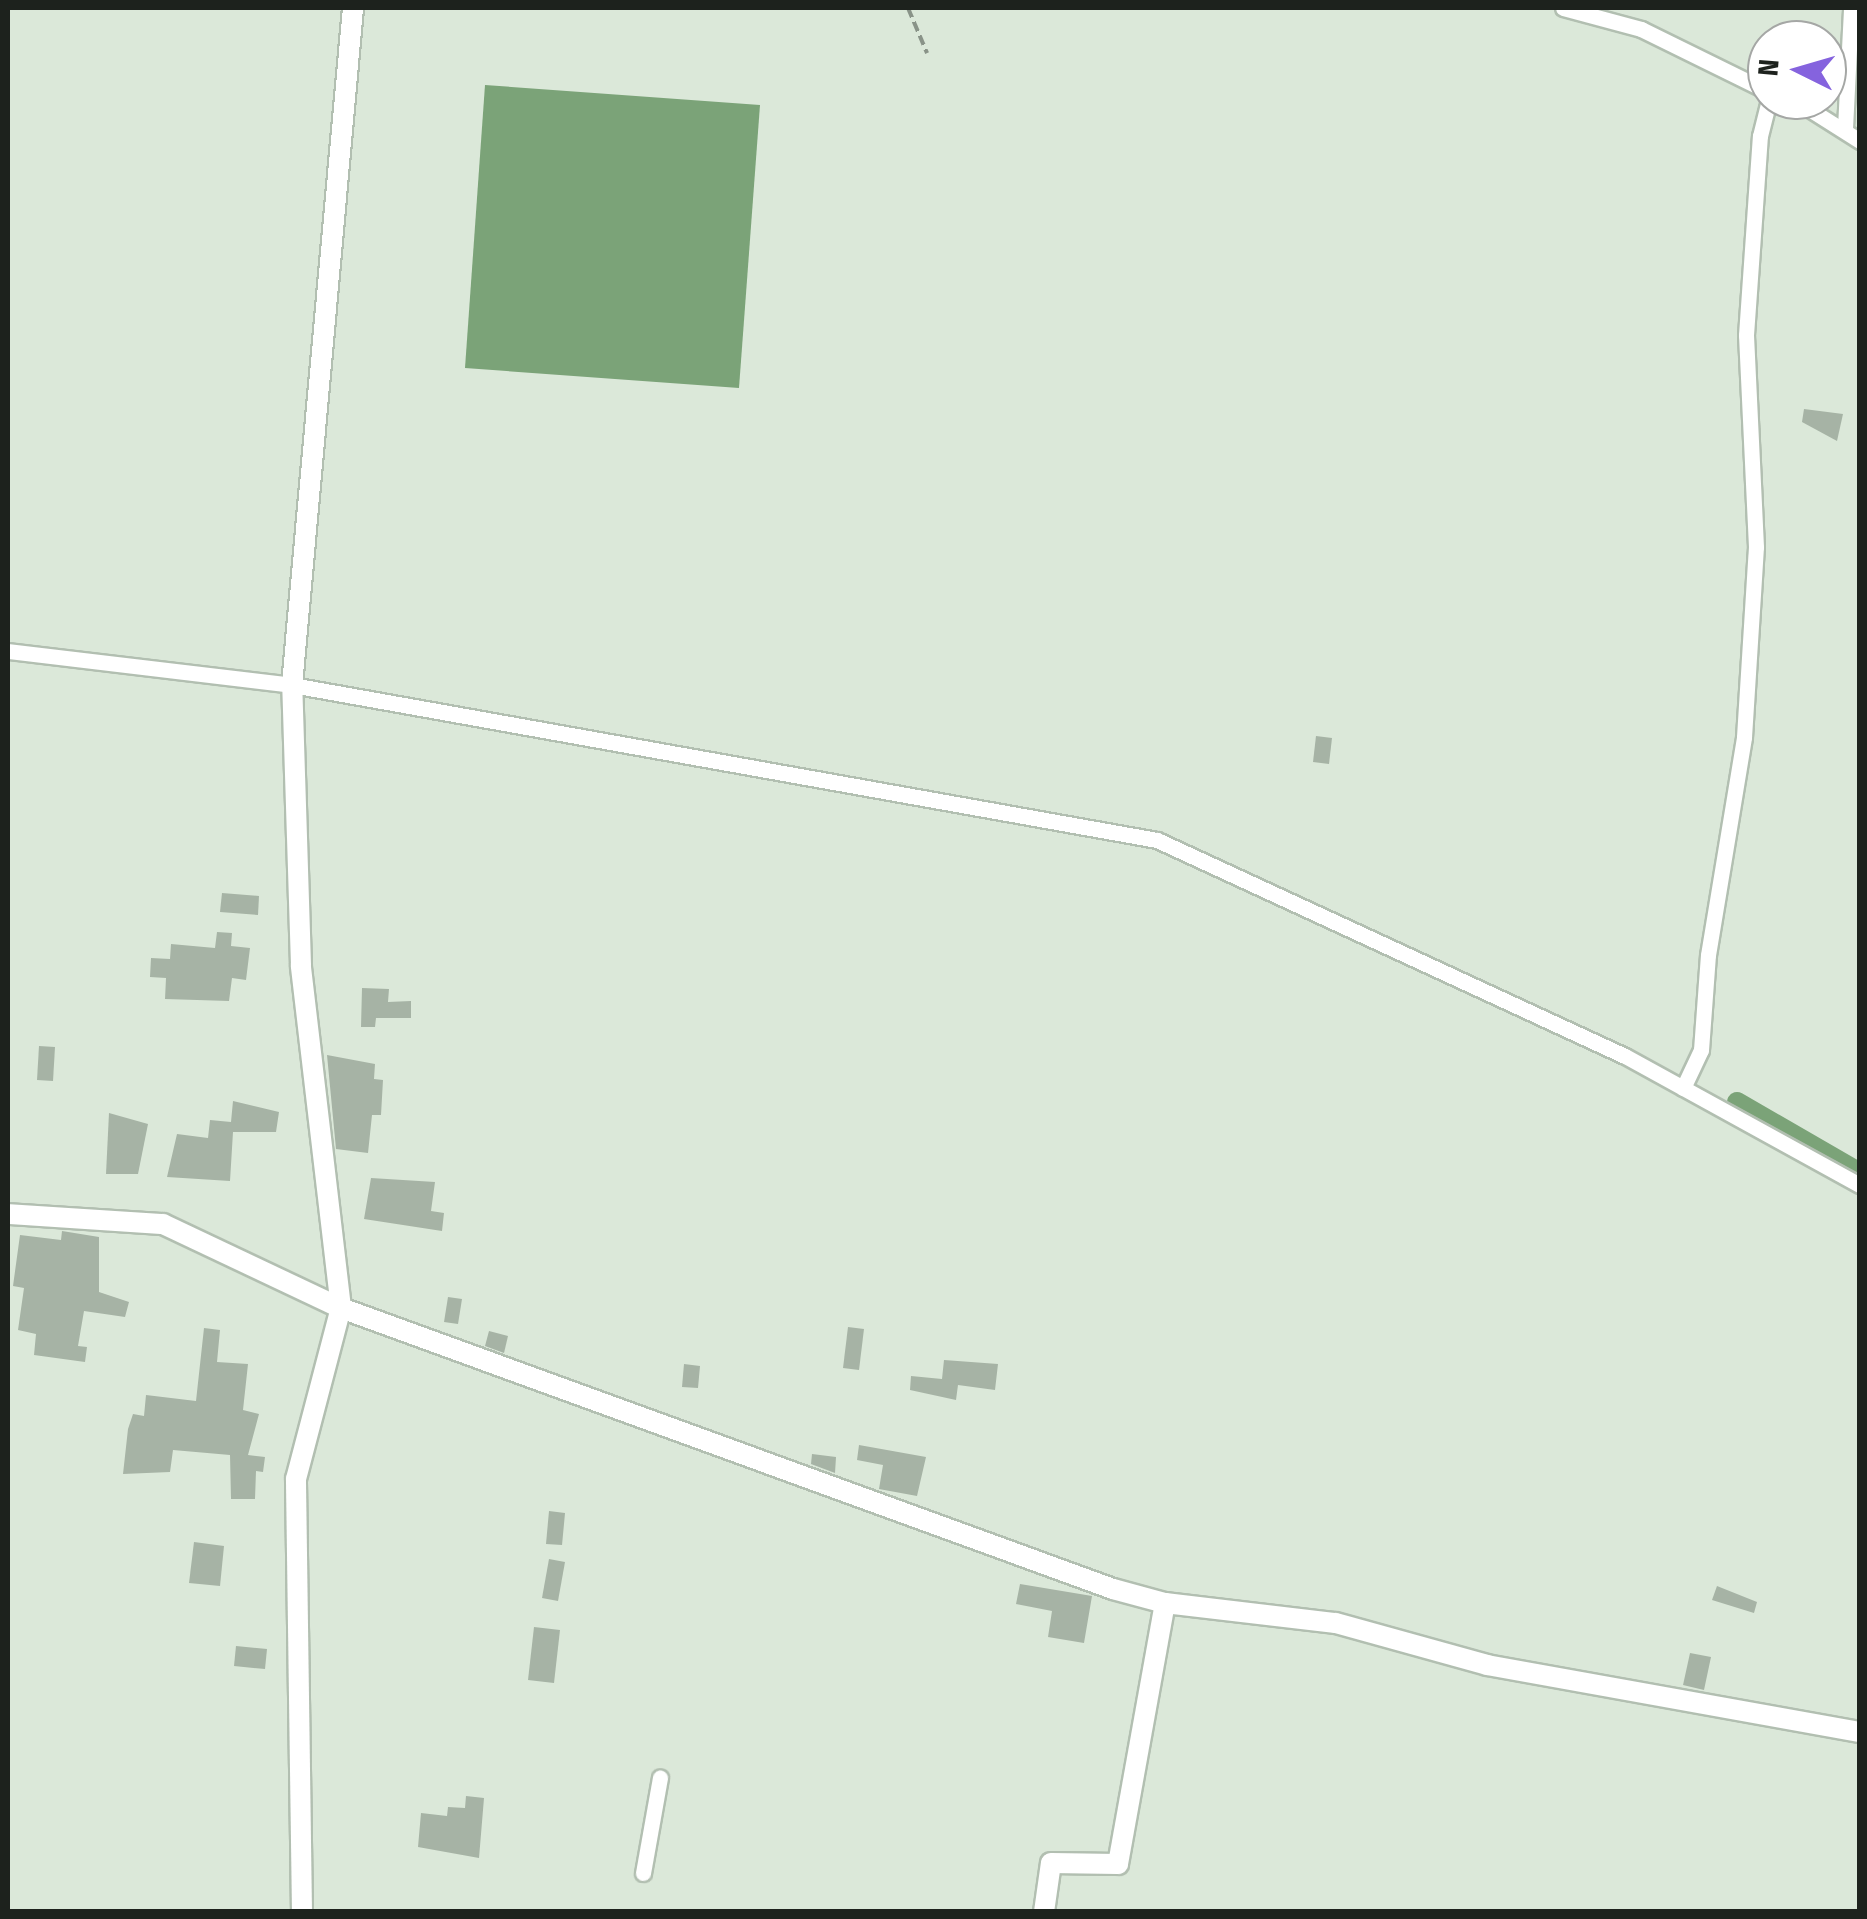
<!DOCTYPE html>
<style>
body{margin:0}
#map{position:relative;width:1867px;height:1919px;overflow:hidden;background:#dbe8d9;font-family:"Fira Sans Condensed",sans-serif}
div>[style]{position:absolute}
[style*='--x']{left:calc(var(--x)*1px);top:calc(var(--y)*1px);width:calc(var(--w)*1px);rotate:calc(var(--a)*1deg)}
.water>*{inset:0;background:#7ba378}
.canal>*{height:20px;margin:-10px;padding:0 10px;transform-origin:10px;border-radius:10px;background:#7ba378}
.building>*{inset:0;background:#a6b3a5}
.path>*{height:4px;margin-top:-2px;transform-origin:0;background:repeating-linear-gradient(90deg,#899388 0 10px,transparent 0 15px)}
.roads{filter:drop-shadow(2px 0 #b2bfb1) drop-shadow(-2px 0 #b2bfb1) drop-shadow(0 2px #b2bfb1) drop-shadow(0 -2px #b2bfb1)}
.street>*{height:15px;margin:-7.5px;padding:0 7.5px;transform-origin:7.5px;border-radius:7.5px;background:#fff}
.secondary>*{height:20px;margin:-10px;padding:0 10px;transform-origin:10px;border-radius:10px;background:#fff}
span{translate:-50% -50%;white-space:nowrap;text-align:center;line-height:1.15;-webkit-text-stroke:8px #fff;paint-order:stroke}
.frame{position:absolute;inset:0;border:10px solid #1d221d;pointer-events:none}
.north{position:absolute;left:1747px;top:20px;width:100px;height:100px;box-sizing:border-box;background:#fff;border:2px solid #a5a7a5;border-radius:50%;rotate:275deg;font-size:28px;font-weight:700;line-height:40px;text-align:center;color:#1d221d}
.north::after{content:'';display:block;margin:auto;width:35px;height:45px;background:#8563de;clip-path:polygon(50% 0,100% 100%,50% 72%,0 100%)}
</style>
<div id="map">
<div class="water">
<div style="clip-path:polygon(485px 85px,760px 105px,739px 388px,465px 368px)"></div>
</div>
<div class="canal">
<div style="--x:1737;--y:1102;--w:142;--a:30"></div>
</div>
<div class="building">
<div style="clip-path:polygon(1804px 409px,1843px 414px,1837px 441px,1802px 422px)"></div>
<div style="clip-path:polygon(1316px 736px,1332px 738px,1329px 764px,1313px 762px)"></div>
<div style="clip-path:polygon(222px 893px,259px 896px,258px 915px,220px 912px)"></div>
<div style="clip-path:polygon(217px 932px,232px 933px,231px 946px,250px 948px,246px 980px,232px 978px,229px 1001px,165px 999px,166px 978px,150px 977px,151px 958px,170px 959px,171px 944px,215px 948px)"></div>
<div style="clip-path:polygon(362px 988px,389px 989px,388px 1002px,411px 1001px,411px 1018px,376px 1018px,375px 1027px,361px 1027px)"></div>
<div style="clip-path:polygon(39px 1046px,55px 1047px,53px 1081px,37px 1080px)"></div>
<div style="clip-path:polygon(327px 1055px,375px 1064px,374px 1079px,383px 1080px,381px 1115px,372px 1115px,368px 1153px,336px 1149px)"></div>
<div style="clip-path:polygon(233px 1101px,279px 1112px,276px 1132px,233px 1132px,230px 1181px,167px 1177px,177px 1134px,208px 1138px,210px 1120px,231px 1122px)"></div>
<div style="clip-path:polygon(109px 1113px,148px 1124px,138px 1174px,106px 1174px)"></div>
<div style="clip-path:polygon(371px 1178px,435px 1182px,431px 1211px,444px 1213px,442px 1231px,364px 1219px)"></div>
<div style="clip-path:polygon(62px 1231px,99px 1237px,99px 1292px,129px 1302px,125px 1317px,84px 1311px,78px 1346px,87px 1347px,85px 1362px,34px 1355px,36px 1334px,18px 1330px,24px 1288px,13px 1286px,20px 1235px,61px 1240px)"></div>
<div style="clip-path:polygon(448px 1297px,462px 1299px,458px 1324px,444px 1322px)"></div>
<div style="clip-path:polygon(848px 1327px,864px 1329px,859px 1370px,843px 1368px)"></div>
<div style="clip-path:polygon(204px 1328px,220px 1330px,217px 1362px,248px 1364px,243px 1410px,259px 1414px,248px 1455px,265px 1457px,263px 1472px,256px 1471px,255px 1499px,231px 1499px,230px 1455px,173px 1450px,170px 1472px,123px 1474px,128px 1429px,133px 1414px,144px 1416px,146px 1395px,196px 1401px)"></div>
<div style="clip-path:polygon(489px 1331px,508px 1336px,504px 1353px,485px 1346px)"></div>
<div style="clip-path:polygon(944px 1360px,998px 1364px,995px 1390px,958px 1385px,956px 1400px,910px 1390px,911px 1376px,942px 1379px)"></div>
<div style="clip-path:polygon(684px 1364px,700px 1366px,698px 1388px,682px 1387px)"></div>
<div style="clip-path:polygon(859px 1445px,926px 1457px,917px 1496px,879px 1489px,883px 1465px,857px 1460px)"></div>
<div style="clip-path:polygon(812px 1454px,836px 1457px,835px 1473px,811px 1464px)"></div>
<div style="clip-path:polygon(549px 1511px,565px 1513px,562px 1545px,546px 1544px)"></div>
<div style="clip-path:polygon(194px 1542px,224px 1546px,220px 1586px,189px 1583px)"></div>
<div style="clip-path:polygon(549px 1559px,565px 1562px,558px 1601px,542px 1598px)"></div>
<div style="clip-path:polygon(1020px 1584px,1092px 1596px,1084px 1643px,1048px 1637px,1052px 1611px,1016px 1604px)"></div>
<div style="clip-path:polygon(1717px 1586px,1757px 1602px,1754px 1613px,1712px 1600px)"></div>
<div style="clip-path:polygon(534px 1627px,560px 1630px,554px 1683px,528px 1680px)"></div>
<div style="clip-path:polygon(236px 1646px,267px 1649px,265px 1669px,234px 1666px)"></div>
<div style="clip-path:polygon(1690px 1653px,1711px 1657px,1704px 1690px,1683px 1685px)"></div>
<div style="clip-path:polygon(466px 1796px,484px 1798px,479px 1858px,418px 1847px,421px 1813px,447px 1816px,448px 1807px,465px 1808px)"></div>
</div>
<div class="path">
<div style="--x:908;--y:8;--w:49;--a:67.1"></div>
</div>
<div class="roads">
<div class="street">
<div style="--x:1563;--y:8;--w:81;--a:15.1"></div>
<div style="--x:1641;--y:29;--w:140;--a:26.2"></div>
<div style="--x:1795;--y:100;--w:77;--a:32.2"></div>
<div style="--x:1845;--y:128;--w:120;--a:-87.1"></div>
<div style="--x:8;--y:651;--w:286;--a:6.8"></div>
<div style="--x:292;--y:685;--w:879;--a:10.16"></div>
<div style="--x:1157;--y:840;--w:515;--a:24.78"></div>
<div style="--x:1625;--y:1056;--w:268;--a:28.8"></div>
<div style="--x:1683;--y:1088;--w:42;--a:-64.7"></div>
<div style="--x:1701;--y:1050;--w:95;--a:-85.8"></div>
<div style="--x:1708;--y:955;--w:221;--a:-80.6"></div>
<div style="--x:1744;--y:737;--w:190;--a:-86.4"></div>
<div style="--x:1756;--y:547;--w:212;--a:-92.7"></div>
<div style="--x:1746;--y:335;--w:199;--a:-86"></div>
<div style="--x:1760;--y:136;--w:37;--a:-76"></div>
<div style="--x:643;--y:1873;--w:97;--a:-79.9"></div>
</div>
<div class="secondary">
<div style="--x:8;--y:1214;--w:155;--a:3.7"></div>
<div style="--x:163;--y:1224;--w:197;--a:25.3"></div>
<div style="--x:341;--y:1308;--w:822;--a:20"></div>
<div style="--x:1113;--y:1589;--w:54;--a:15.1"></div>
<div style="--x:1165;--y:1603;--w:172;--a:6.7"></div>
<div style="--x:1336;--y:1623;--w:157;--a:15.5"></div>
<div style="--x:1487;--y:1665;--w:379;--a:10.2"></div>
<div style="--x:302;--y:1912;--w:433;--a:-90.8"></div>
<div style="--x:296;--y:1479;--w:177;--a:-75.3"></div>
<div style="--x:341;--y:1308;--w:345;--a:-96.7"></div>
<div style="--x:301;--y:965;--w:280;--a:-91.8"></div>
<div style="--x:292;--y:685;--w:680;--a:-84.85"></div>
<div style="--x:1044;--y:1912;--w:49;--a:-81.9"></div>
<div style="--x:1051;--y:1863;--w:67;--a:0.9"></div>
<div style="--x:1118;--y:1864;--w:265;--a:-79.8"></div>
</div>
</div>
<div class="frame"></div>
<div class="north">N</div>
</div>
